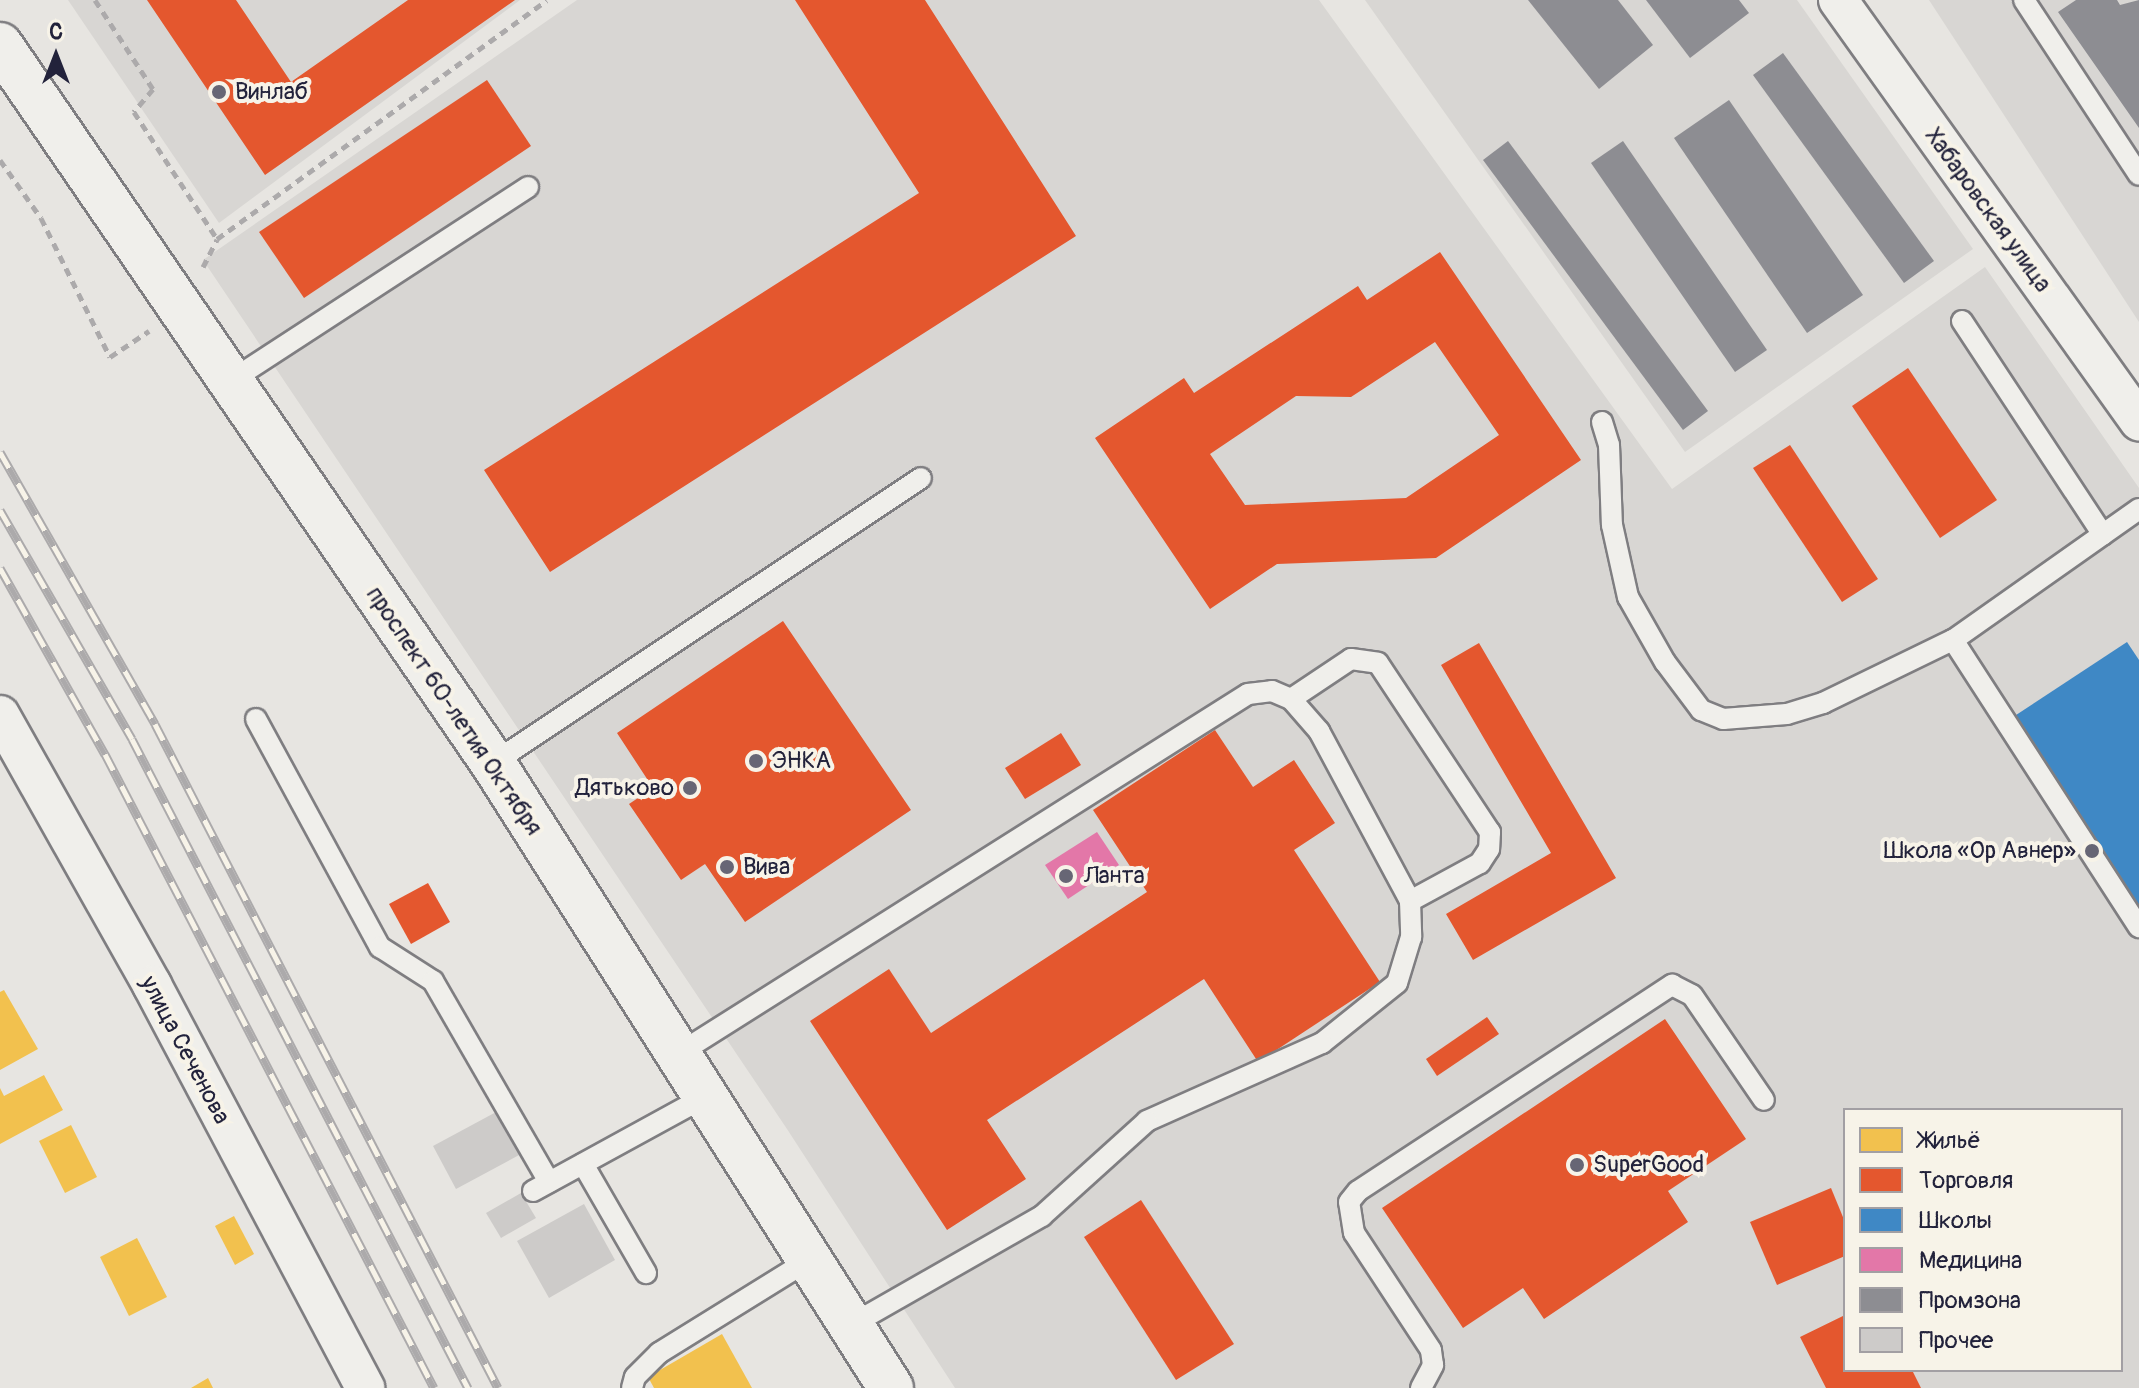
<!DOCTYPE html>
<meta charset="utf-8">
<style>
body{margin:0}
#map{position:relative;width:2139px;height:1388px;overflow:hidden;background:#e7e5e1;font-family:Pangolin,sans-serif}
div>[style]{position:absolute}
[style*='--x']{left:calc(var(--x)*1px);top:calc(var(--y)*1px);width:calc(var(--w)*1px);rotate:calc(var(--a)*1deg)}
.built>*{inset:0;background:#d8d6d3}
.homes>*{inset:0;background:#f2c14e}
.shops>*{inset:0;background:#e4572e}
.schools>*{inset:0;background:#3f88c5}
.health>*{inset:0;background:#e377a8}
.industry>*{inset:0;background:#8d8d92}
.building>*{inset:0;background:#cdcbc9}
.path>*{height:5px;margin-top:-2.5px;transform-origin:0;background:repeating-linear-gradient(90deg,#acaaab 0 8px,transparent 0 14px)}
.roads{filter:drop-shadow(2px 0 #7f7e81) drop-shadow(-2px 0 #7f7e81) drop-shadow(0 2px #7f7e81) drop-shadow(0 -2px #7f7e81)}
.service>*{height:20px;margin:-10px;padding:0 10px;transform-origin:10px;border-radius:10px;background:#f0efeb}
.minor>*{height:38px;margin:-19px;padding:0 19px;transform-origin:19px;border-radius:19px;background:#f0efeb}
.trunk>*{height:44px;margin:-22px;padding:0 22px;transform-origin:22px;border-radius:22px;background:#f0efeb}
.rail>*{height:9px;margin-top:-4.5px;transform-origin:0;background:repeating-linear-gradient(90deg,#f7f3e8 0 18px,#acaaab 0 36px);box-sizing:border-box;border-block:2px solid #acaaab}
.dots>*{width:22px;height:22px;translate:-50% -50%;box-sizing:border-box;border:4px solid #f7f3e8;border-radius:50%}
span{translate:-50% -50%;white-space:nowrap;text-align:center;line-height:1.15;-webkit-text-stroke:8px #f7f3e8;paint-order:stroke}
.poi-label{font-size:24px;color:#22223b}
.left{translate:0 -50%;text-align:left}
.right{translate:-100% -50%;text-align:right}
.street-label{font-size:24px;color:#22223b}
.legend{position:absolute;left:1843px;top:1108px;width:280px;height:264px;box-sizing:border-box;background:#f7f3e8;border:2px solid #a29fa3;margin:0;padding:10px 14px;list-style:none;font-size:24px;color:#22223b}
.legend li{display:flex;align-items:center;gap:16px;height:40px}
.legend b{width:40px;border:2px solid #a29fa3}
.north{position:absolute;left:16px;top:16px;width:80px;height:80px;-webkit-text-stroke:6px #f7f3e8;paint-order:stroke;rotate:0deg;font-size:22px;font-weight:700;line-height:32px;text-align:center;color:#22223b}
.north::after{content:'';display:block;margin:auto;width:28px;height:36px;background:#22223b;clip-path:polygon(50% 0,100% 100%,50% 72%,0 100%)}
</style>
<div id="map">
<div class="built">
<div style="clip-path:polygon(68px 0,520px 0,219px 223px)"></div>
<div style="clip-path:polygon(evenodd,577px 0,1319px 0,1672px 489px,1985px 267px,2139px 488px,2139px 1388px,955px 1388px,787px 1129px,203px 260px,577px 0,1845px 1110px,2121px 1110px,2121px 1370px,1845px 1370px,1845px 1110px)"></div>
<div style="clip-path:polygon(1365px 0,1797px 0,1973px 249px,1685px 452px)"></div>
<div style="clip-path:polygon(1929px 0,2139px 0,2139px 322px)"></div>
</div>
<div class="homes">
<div style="clip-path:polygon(4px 990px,38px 1049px,0 1070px,0 992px)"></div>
<div style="clip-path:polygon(44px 1075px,63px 1110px,0 1144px,0 1088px,4px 1096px)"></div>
<div style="clip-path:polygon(71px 1125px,97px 1177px,65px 1193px,39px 1141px)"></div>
<div style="clip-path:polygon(234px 1216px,254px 1254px,235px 1265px,215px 1226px)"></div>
<div style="clip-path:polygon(137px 1238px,167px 1297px,129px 1316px,100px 1257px)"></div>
<div style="clip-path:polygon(722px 1334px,752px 1388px,654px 1388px,648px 1377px)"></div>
<div style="clip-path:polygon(208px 1378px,213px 1388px,191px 1388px)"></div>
</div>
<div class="shops">
<div style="clip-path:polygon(147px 0,236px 0,291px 82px,408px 0,515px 0,265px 175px)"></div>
<div style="clip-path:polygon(795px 0,925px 0,1076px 236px,550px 572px,484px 470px,919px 193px)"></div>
<div style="clip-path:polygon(487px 80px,531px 146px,304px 298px,259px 232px)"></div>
<div style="clip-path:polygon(evenodd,1440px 252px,1581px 460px,1436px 558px,1277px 564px,1210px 609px,1095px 438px,1184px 378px,1194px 393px,1358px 286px,1367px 300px,1440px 252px,1435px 342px,1499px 435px,1406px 498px,1245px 505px,1210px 454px,1296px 396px,1351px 397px,1435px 342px)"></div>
<div style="clip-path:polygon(1908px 368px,1997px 500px,1940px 538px,1852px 406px)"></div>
<div style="clip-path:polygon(1790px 445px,1878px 579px,1842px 602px,1753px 468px)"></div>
<div style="clip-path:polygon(783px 621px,911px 810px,745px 922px,705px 864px,681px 880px,629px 804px,653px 788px,617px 733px)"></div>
<div style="clip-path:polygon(1479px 643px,1616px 878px,1473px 960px,1446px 914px,1551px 853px,1441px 665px)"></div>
<div style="clip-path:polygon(1215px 730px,1253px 787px,1294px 760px,1335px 823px,1294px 850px,1380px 982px,1258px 1062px,1204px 979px,987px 1120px,1026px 1179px,947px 1230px,810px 1021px,889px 969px,931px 1033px,1147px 892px,1093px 810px)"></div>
<div style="clip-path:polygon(1061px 733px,1081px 765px,1025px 799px,1005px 768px)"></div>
<div style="clip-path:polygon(428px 883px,450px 922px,411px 944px,389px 904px)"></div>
<div style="clip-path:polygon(1487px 1017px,1499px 1034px,1437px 1076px,1426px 1059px)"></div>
<div style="clip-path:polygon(1665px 1019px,1746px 1139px,1668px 1191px,1688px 1222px,1544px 1319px,1523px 1288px,1463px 1328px,1382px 1208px)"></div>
<div style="clip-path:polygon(1831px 1188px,1845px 1222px,1845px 1256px,1777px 1285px,1750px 1222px)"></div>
<div style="clip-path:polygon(1141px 1200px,1234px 1344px,1176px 1380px,1084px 1237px)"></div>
<div style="clip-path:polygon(1845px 1315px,1845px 1370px,1912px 1370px,1921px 1388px,1826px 1388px,1800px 1337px)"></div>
</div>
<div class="schools">
<div style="clip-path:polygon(2127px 642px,2139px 660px,2139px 906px,2013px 717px)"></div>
</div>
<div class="health">
<div style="clip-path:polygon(1097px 832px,1119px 865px,1068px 899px,1045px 865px)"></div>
</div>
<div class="industry">
<div style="clip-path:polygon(1528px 0,1618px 0,1653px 45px,1599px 89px)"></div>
<div style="clip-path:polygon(1646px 0,1739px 0,1749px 13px,1690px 58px)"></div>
<div style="clip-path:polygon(2076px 0,2117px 0,2120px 5px,2139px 0,2139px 128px,2058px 12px)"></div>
<div style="clip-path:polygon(1783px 53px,1934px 261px,1904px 283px,1753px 75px)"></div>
<div style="clip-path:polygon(1729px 100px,1863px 295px,1807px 333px,1674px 138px)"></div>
<div style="clip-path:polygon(1508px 141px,1708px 411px,1683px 430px,1483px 160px)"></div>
<div style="clip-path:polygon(1623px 141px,1767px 350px,1735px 372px,1591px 163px)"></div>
</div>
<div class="building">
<div style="clip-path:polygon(498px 1111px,521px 1154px,456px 1189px,433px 1146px)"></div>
<div style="clip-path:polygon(521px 1193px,536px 1218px,501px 1238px,486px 1213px)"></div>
<div style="clip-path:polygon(584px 1204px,615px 1260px,549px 1298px,517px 1241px)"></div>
</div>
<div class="path">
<div style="--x:95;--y:0;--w:106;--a:56.9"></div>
<div style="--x:153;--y:89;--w:30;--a:130"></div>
<div style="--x:134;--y:112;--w:152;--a:56.8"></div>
<div style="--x:0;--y:160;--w:71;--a:54.7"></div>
<div style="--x:41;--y:218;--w:155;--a:63.6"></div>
<div style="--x:110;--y:357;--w:47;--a:-33.7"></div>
<div style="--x:203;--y:267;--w:31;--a:-63"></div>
<div style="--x:217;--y:239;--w:407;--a:-35.9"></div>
</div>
<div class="roads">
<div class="service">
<div style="--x:2024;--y:0;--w:209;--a:56.7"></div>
<div style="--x:1962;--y:321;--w:256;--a:56.6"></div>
<div style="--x:229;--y:382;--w:357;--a:-33.1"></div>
<div style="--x:1602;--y:422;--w:24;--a:73"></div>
<div style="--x:1609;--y:445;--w:80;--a:87.9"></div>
<div style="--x:1612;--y:525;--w:74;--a:77.5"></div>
<div style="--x:1628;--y:597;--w:75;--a:60.4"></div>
<div style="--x:1665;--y:662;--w:60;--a:53.1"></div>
<div style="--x:1701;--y:710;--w:24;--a:22"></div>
<div style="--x:1723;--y:719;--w:64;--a:-4.5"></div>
<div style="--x:1787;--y:714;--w:38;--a:-17"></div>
<div style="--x:1823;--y:703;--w:144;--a:-25.9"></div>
<div style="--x:2139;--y:509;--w:228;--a:144.8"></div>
<div style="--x:1953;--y:640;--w:342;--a:57.1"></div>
<div style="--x:1291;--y:699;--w:72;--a:-33.7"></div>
<div style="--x:1351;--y:659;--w:27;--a:8"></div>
<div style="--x:1378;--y:663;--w:203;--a:56.5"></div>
<div style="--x:1490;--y:832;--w:17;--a:93"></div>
<div style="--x:1489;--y:849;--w:17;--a:123"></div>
<div style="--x:1480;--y:863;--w:80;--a:151.5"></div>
<div style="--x:256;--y:719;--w:260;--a:61.5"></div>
<div style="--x:380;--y:947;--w:63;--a:32.7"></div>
<div style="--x:433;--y:981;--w:232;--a:60"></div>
<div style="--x:493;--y:763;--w:514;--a:-33.66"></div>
<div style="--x:678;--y:1054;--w:674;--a:-32.28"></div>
<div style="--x:1248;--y:694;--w:24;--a:-7"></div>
<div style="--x:1272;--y:691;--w:21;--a:23"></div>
<div style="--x:1291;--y:699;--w:43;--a:48.8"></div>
<div style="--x:1319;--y:731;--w:193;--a:61.8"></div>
<div style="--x:1410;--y:901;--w:36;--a:88"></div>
<div style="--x:1411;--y:937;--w:48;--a:106.9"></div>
<div style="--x:1397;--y:983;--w:96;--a:141.3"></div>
<div style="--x:1322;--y:1043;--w:192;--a:156"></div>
<div style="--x:1147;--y:1121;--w:142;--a:137.9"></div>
<div style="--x:1042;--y:1216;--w:220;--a:150.3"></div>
<div style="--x:583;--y:1164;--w:126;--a:60"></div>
<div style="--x:533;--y:1191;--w:196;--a:-28.7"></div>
<div style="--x:632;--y:1388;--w:11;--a:-75"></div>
<div style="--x:635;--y:1377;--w:34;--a:-45"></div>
<div style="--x:659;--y:1353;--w:176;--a:-31.8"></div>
<div style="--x:1421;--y:1388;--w:26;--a:-62"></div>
<div style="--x:1433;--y:1365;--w:15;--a:-98"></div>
<div style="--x:1431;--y:1350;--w:140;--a:-123.3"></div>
<div style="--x:1354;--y:1233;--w:31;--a:-99"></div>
<div style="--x:1349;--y:1202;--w:14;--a:-51"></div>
<div style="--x:1358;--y:1191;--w:376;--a:-33.3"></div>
<div style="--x:1672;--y:985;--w:22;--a:27"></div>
<div style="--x:1692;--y:995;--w:127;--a:55.6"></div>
</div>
<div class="minor">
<div style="--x:1838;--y:0;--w:518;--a:54.44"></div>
<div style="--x:0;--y:715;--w:310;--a:60.6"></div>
<div style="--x:152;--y:985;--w:456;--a:62.1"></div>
</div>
<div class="trunk">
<div style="--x:0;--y:45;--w:871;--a:55.53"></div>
<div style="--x:493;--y:763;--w:741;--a:57.51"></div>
</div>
</div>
<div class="rail">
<div style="--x:0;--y:452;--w:313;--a:60.3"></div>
<div style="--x:155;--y:724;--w:747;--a:62.68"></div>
<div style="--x:0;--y:510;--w:264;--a:60"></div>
<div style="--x:132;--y:739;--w:731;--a:62.63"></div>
<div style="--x:0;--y:568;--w:214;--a:60.6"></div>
<div style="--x:105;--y:754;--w:714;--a:62.57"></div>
</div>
<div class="dots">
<div style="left:219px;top:92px;background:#676675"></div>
<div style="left:756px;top:761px;background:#676675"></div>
<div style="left:690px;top:788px;background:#676675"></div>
<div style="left:2092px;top:851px;background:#676675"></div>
<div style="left:727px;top:867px;background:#676675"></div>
<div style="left:1066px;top:876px;background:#676675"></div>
<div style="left:1577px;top:1165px;background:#676675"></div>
</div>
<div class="poi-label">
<span class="left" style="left:235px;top:92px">Винлаб</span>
<span class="left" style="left:772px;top:761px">ЭНКА</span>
<span class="right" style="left:674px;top:788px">Дятьково</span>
<span class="right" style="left:2076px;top:851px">Школа «Ор Авнер»</span>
<span class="left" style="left:743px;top:867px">Вива</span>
<span class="left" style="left:1084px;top:876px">Ланта</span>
<span class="left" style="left:1593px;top:1165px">SuperGood</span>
</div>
<div class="street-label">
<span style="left:1988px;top:210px;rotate:54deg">Хабаровская улица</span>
<span style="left:454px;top:711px;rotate:56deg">проспект 60-летия Октября</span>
<span style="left:185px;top:1050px;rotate:62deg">улица Сеченова</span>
</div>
<ul class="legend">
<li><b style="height:22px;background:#f2c14e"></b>Жильё</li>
<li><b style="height:22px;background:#e4572e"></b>Торговля</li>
<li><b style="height:22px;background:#3f88c5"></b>Школы</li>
<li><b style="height:22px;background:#e377a8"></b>Медицина</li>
<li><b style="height:22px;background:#8d8d92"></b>Промзона</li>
<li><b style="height:22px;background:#cdcbc9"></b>Прочее</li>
</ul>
<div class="north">С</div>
</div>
